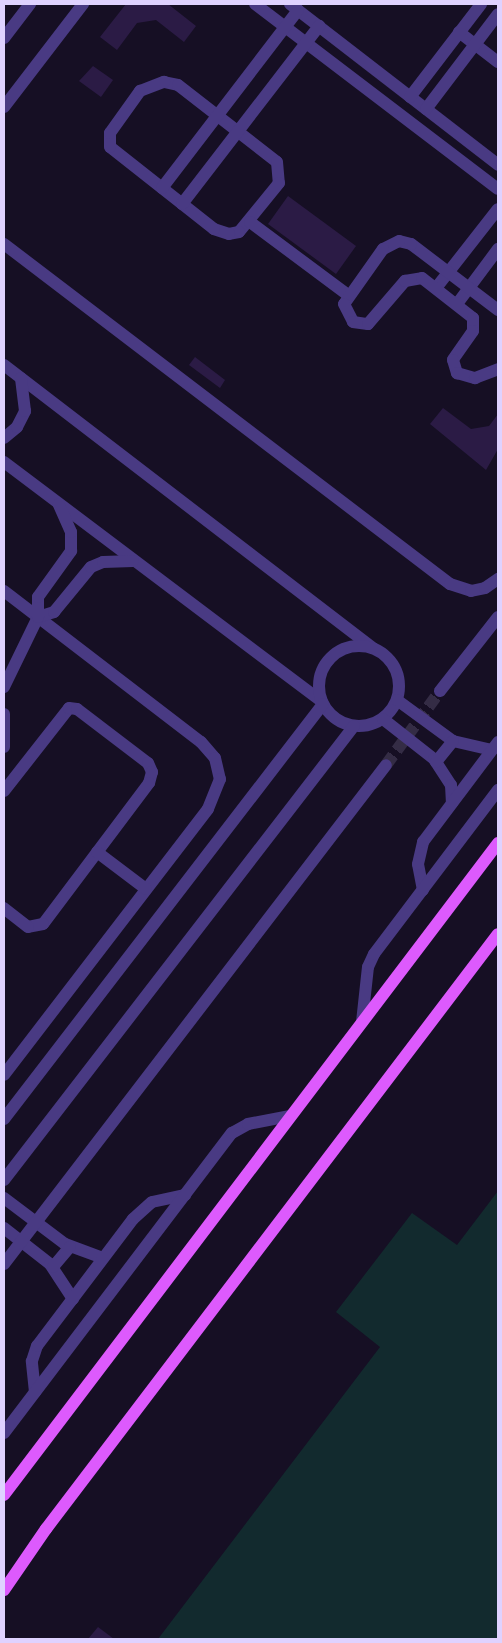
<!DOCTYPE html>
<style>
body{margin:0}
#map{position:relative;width:502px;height:1643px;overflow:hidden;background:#160f24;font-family:Ubuntu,sans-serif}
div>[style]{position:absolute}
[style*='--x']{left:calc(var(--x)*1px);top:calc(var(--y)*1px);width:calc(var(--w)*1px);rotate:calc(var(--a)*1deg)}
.green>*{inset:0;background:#122a2e}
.building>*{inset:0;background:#2b1b45}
.minor-tunnel>*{height:12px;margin-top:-6px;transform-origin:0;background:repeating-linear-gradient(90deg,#342c45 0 12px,transparent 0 18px)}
.minor>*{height:12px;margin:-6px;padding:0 6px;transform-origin:6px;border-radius:6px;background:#493a83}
.minor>.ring{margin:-6px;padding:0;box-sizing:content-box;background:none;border:12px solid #493a83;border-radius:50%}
.major>*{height:12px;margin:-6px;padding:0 6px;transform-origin:6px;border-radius:6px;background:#dd5afd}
span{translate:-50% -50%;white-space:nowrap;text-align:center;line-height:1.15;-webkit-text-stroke:5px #160f24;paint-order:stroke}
.frame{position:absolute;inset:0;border:5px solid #dfd2ff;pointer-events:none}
</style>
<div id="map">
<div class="green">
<div style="clip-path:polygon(498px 1191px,498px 1639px,158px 1639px,380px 1347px,336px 1312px,412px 1213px,457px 1245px)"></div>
</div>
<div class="building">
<div style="clip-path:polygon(126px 4px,168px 4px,196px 26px,184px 42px,156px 20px,137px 23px,117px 50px,100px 37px)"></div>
<div style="clip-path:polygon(93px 66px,113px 80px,101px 97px,79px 81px)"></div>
<div style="clip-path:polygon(288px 196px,356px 246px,336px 274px,268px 224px)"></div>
<div style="clip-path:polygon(195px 357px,225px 380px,220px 388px,189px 365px)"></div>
<div style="clip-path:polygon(443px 408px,471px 429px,489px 426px,498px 414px,498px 449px,486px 470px,430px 424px)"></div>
<div style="clip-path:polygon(98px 1627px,114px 1639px,88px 1639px)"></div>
</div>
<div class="minor-tunnel">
<div style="--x:386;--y:765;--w:92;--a:-53.9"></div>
</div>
<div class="minor">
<div style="--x:255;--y:4;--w:305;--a:37.3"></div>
<div style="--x:290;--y:4;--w:263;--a:37.7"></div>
<div style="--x:459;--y:32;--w:49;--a:37.6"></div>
<div style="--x:4;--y:38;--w:43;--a:-52.6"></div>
<div style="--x:164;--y:82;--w:14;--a:12"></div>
<div style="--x:178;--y:85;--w:125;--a:37.9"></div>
<div style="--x:277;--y:162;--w:21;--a:85"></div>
<div style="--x:279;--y:183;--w:63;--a:129.2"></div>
<div style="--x:239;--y:232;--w:10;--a:169"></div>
<div style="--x:229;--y:234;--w:16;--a:-162"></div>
<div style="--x:214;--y:229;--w:132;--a:-141.7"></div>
<div style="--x:110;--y:147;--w:14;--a:-90"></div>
<div style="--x:110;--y:133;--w:52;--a:-54.5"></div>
<div style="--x:140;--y:91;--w:26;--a:-21"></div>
<div style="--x:410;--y:97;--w:117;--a:-52.6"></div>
<div style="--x:4;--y:107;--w:130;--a:-52.5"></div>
<div style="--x:426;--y:109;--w:119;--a:-52.8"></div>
<div style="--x:162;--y:188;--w:224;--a:-52.6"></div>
<div style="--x:182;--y:204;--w:225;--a:-52.4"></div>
<div style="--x:250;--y:222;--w:122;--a:36.7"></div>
<div style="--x:4;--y:244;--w:561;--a:37.32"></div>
<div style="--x:450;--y:584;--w:22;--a:18"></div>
<div style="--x:471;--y:591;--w:14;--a:-12"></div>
<div style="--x:485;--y:588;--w:16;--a:-35"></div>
<div style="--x:436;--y:288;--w:100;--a:-51.9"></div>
<div style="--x:457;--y:304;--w:69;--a:-53.3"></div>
<div style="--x:498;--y:310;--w:109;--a:-142.8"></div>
<div style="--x:411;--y:244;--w:12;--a:-166"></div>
<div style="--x:399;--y:241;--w:18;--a:153"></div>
<div style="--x:383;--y:249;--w:67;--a:125.3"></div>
<div style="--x:344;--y:304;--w:20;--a:63"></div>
<div style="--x:353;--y:322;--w:15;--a:8"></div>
<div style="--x:368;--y:324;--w:57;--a:-49.3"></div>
<div style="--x:405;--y:281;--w:17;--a:-10"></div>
<div style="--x:422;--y:278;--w:65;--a:38.1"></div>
<div style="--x:473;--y:318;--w:13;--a:90"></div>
<div style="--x:473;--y:331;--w:35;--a:125"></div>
<div style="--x:453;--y:360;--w:14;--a:73"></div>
<div style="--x:457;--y:373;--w:19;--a:16"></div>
<div style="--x:475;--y:378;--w:25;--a:-21"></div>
<div style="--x:4;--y:365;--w:465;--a:37.5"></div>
<div style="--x:4;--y:438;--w:17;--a:-40"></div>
<div style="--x:17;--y:427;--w:18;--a:-63"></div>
<div style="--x:25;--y:411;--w:33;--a:-97"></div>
<div style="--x:4;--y:462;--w:398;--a:37"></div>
<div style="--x:4;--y:591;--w:248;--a:37.5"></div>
<div style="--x:201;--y:742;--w:21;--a:49"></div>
<div style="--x:215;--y:758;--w:22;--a:77"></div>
<div style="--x:220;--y:779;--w:32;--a:112"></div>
<div style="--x:208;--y:809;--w:335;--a:127.5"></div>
<div style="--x:38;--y:617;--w:17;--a:-17"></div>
<div style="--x:54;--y:612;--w:58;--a:-50.6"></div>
<div style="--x:91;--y:567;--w:13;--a:-23"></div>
<div style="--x:103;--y:562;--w:30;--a:-2"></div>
<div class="ring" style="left:319px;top:646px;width:68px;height:68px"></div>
<div style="--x:4;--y:687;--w:78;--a:-64.1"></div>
<div style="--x:38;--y:617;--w:20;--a:-90"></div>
<div style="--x:38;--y:597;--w:57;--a:-54.3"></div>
<div style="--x:71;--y:551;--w:19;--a:-90"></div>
<div style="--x:71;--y:532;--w:30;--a:-114"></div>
<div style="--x:440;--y:691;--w:94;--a:-51.9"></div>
<div style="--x:397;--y:700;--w:69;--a:36.2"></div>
<div style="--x:453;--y:741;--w:40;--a:13"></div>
<div style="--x:4;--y:714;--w:33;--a:90"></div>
<div style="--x:383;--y:719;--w:65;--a:38.1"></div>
<div style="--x:434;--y:759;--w:31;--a:57"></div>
<div style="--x:451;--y:785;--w:18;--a:87"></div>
<div style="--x:436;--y:762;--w:27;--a:-51"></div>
<div style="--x:4;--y:791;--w:105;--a:-51.9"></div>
<div style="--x:69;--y:708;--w:8;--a:7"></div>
<div style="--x:77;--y:709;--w:89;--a:37.3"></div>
<div style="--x:148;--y:763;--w:10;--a:66"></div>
<div style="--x:152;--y:772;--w:11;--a:105"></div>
<div style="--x:149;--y:783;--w:176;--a:126.9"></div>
<div style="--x:43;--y:924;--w:15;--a:169"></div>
<div style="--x:28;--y:927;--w:31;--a:-142"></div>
<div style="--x:97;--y:852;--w:61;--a:37.1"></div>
<div style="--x:423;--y:890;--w:26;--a:-101"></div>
<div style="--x:418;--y:864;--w:23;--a:-77"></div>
<div style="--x:423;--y:842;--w:125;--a:-53.1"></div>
<div style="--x:362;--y:1022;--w:55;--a:-83.8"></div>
<div style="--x:368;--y:967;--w:14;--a:-65"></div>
<div style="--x:374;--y:954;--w:206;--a:-52.9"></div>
<div style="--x:4;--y:1119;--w:523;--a:-52.45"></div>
<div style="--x:4;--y:1180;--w:573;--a:-52.37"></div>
<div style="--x:4;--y:1198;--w:76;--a:37"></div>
<div style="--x:65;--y:1244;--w:40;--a:20.2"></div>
<div style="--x:4;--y:1228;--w:58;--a:38"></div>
<div style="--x:50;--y:1264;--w:42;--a:56.7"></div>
<div style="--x:4;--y:1264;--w:628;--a:-52.56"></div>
<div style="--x:53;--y:1267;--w:26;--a:-50"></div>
<div style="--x:35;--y:1392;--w:31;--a:-96"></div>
<div style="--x:32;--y:1361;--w:16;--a:-72"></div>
<div style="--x:37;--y:1346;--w:159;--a:-52.9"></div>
<div style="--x:133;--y:1219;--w:25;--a:-42"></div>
<div style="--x:152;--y:1202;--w:34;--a:-12"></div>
<div style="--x:4;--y:1433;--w:377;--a:-52.8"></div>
<div style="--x:232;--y:1133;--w:18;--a:-29"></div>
<div style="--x:248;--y:1124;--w:43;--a:-10.8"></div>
</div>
<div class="major">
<div style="--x:4;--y:1495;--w:818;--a:-52.85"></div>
<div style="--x:4;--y:1590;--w:74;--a:-55.5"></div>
<div style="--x:46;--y:1529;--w:747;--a:-52.78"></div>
</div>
<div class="frame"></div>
</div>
